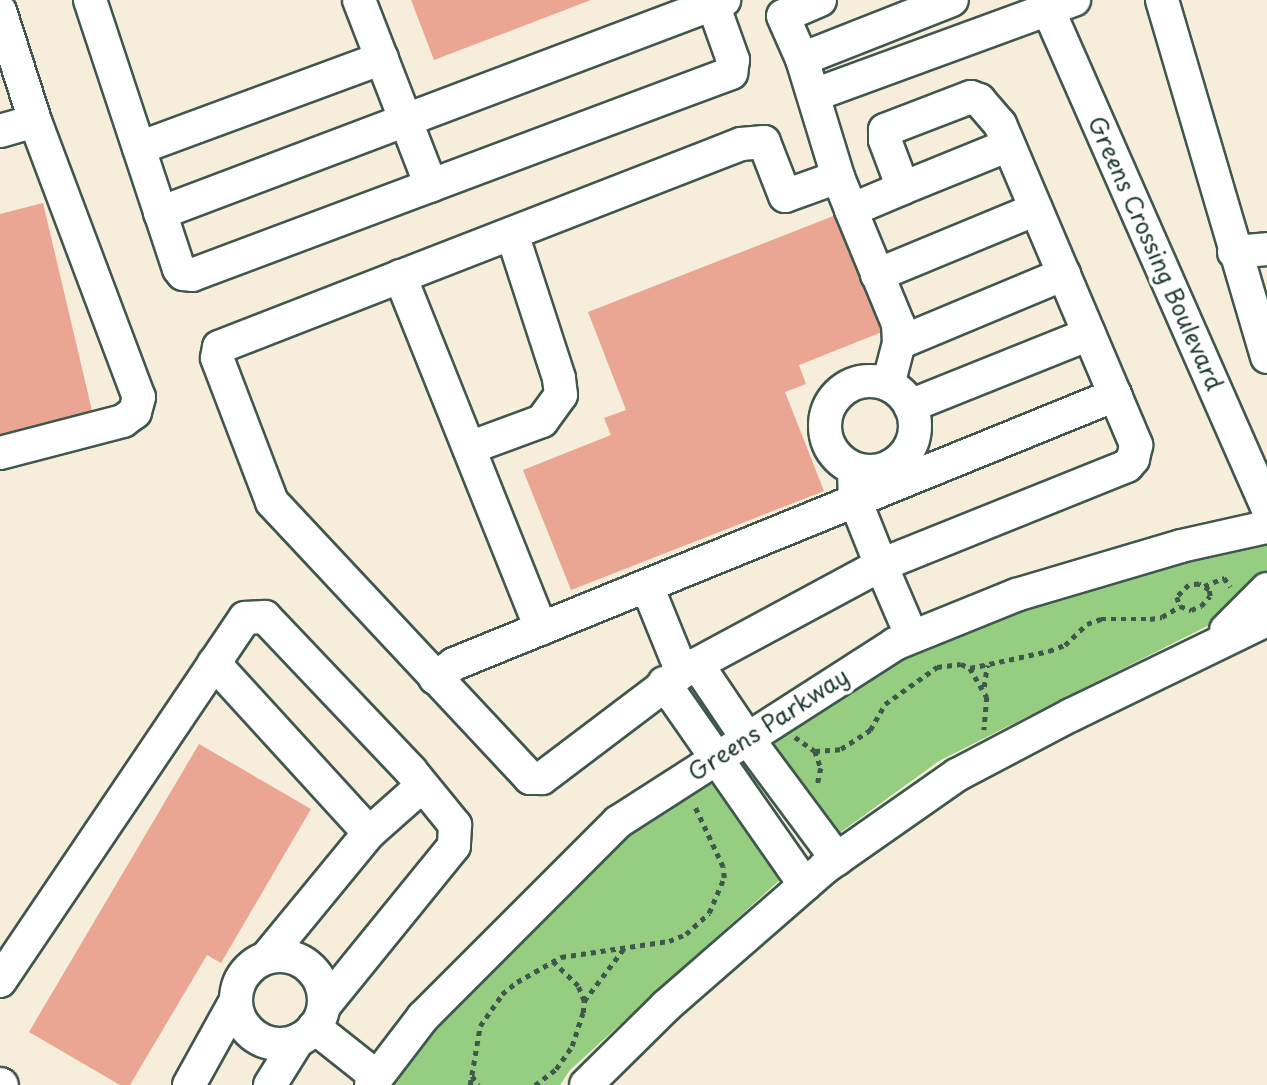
<!DOCTYPE html>
<style>
body{margin:0}
#map{position:relative;width:1267px;height:1085px;overflow:hidden;background:#f6eddb;font-family:"Playpen Sans",sans-serif}
div>[style]{position:absolute}
[style*='--x']{left:calc(var(--x)*1px);top:calc(var(--y)*1px);width:calc(var(--w)*1px);rotate:calc(var(--a)*1deg)}
.green>*{inset:0;background:#96ce81}
.building>*{inset:0;background:#eaa593}
.path>*{height:4.5px;margin-top:-2.25px;transform-origin:0;background:repeating-linear-gradient(90deg,#3f574d 0 5px,transparent 0 10px)}
.roads{filter:drop-shadow(2px 0 #3f574d) drop-shadow(-2px 0 #3f574d) drop-shadow(0 2px #3f574d) drop-shadow(0 -2px #3f574d)}
.minor>*{height:32px;margin:-16px;padding:0 16px;transform-origin:16px;border-radius:16px;background:#fff}
.minor>.ring{margin:-16px;padding:0;box-sizing:content-box;background:none;border:32px solid #fff;border-radius:50%}
span{translate:-50% -50%;white-space:nowrap;text-align:center;line-height:1.15;-webkit-text-stroke:7px #fff;paint-order:stroke}
.street-label{font-size:23px;color:#1f3d34}
</style>
<div id="map">
<div class="green">
<div style="clip-path:polygon(1267px 545px,1267px 596px,939px 761px,834px 837px,766px 744px,901px 661px,1028px 610px,1184px 560px)"></div>
<div style="clip-path:polygon(716px 778px,784px 876px,570px 1070px,560px 1085px,394px 1085px,440px 1026px,626px 837px)"></div>
</div>
<div class="building">
<div style="clip-path:polygon(411px 0,591px 0,434px 60px)"></div>
<div style="clip-path:polygon(43px 203px,94px 419px,0 441px,0 214px)"></div>
<div style="clip-path:polygon(841px 213px,887px 330px,799px 365px,806px 384px,785px 392px,824px 491px,571px 590px,523px 470px,611px 435px,604px 418px,626px 410px,588px 312px)"></div>
<div style="clip-path:polygon(199px 744px,311px 809px,221px 963px,207px 955px,130px 1085px,120px 1085px,29px 1032px)"></div>
</div>
<div class="path">
<div style="--x:1204;--y:586;--w:22;--a:-22"></div>
<div style="--x:1224;--y:578;--w:11;--a:52"></div>
<div style="--x:970;--y:668;--w:34;--a:60"></div>
<div style="--x:987;--y:697;--w:33;--a:95"></div>
<div style="--x:984;--y:687;--w:22;--a:-82"></div>
<div style="--x:795;--y:737;--w:24;--a:35"></div>
<div style="--x:815;--y:751;--w:26;--a:-4"></div>
<div style="--x:841;--y:749;--w:35;--a:-33"></div>
<div style="--x:870;--y:730;--w:30;--a:-60"></div>
<div style="--x:885;--y:704;--w:64;--a:-35.4"></div>
<div style="--x:937;--y:667;--w:24;--a:-7"></div>
<div style="--x:961;--y:664;--w:10;--a:24"></div>
<div style="--x:970;--y:668;--w:81;--a:-12.1"></div>
<div style="--x:1049;--y:651;--w:17;--a:-21"></div>
<div style="--x:1065;--y:645;--w:30;--a:-44"></div>
<div style="--x:1087;--y:624;--w:15;--a:-20"></div>
<div style="--x:1101;--y:619;--w:49;--a:0"></div>
<div style="--x:1150;--y:619;--w:12;--a:-9"></div>
<div style="--x:1162;--y:617;--w:21;--a:-31"></div>
<div style="--x:1180;--y:606;--w:12;--a:20"></div>
<div style="--x:1191;--y:610;--w:11;--a:-22"></div>
<div style="--x:1201;--y:606;--w:13;--a:-48"></div>
<div style="--x:1210;--y:596;--w:6;--a:-99"></div>
<div style="--x:1209;--y:590;--w:12;--a:-149"></div>
<div style="--x:1199;--y:584;--w:10;--a:174"></div>
<div style="--x:1189;--y:585;--w:17;--a:135"></div>
<div style="--x:1177;--y:597;--w:9;--a:72"></div>
<div style="--x:815;--y:751;--w:18;--a:71"></div>
<div style="--x:821;--y:768;--w:19;--a:102"></div>
<div style="--x:584;--y:1001;--w:68;--a:-52.8"></div>
<div style="--x:472;--y:1076;--w:11;--a:52"></div>
<div style="--x:470;--y:1085;--w:60;--a:-80.4"></div>
<div style="--x:480;--y:1026;--w:39;--a:-55"></div>
<div style="--x:502;--y:994;--w:19;--a:-39"></div>
<div style="--x:517;--y:982;--w:51;--a:-29.6"></div>
<div style="--x:561;--y:957;--w:109;--a:-8.4"></div>
<div style="--x:669;--y:941;--w:18;--a:-22"></div>
<div style="--x:686;--y:934;--w:31;--a:-42"></div>
<div style="--x:709;--y:913;--w:38;--a:-67"></div>
<div style="--x:724;--y:878;--w:11;--a:-95"></div>
<div style="--x:723;--y:867;--w:68;--a:-115.1"></div>
<div style="--x:535;--y:1085;--w:26;--a:-37"></div>
<div style="--x:556;--y:1069;--w:28;--a:-55"></div>
<div style="--x:572;--y:1046;--w:35;--a:-72"></div>
<div style="--x:583;--y:1013;--w:12;--a:-85"></div>
<div style="--x:584;--y:1001;--w:16;--a:-112"></div>
<div style="--x:578;--y:986;--w:36;--a:-136"></div>
</div>
<div class="roads">
<div class="minor">
<div style="--x:90;--y:0;--w:283;--a:71.7"></div>
<div style="--x:179;--y:269;--w:6;--a:51"></div>
<div style="--x:183;--y:274;--w:9;--a:6"></div>
<div style="--x:192;--y:275;--w:576;--a:-20.54"></div>
<div style="--x:731;--y:73;--w:13;--a:-81"></div>
<div style="--x:733;--y:60;--w:59;--a:-109.7"></div>
<div style="--x:713;--y:4;--w:12;--a:-20"></div>
<div style="--x:359;--y:0;--w:199;--a:68.8"></div>
<div style="--x:820;--y:0;--w:40;--a:156.6"></div>
<div style="--x:783;--y:16;--w:47;--a:66.2"></div>
<div style="--x:802;--y:59;--w:123;--a:73"></div>
<div style="--x:838;--y:177;--w:56;--a:160.3"></div>
<div style="--x:785;--y:196;--w:58;--a:-111.3"></div>
<div style="--x:764;--y:142;--w:23;--a:175"></div>
<div style="--x:741;--y:144;--w:560;--a:158.75"></div>
<div style="--x:219;--y:347;--w:11;--a:100"></div>
<div style="--x:217;--y:358;--w:154;--a:69.1"></div>
<div style="--x:272;--y:502;--w:378;--a:46.9"></div>
<div style="--x:530;--y:778;--w:12;--a:0"></div>
<div style="--x:542;--y:778;--w:176;--a:-37.1"></div>
<div style="--x:682;--y:672;--w:226;--a:-28.3"></div>
<div style="--x:881;--y:565;--w:78;--a:66.7"></div>
<div style="--x:1044;--y:0;--w:554;--a:66.26"></div>
<div style="--x:1162;--y:0;--w:372;--a:73.6"></div>
<div style="--x:0;--y:11;--w:115;--a:72.3"></div>
<div style="--x:35;--y:121;--w:295;--a:69.4"></div>
<div style="--x:139;--y:397;--w:16;--a:105"></div>
<div style="--x:135;--y:412;--w:15;--a:143"></div>
<div style="--x:123;--y:421;--w:127;--a:165.4"></div>
<div style="--x:802;--y:59;--w:161;--a:-21.5"></div>
<div style="--x:814;--y:95;--w:277;--a:-20.1"></div>
<div style="--x:0;--y:131;--w:36;--a:-16"></div>
<div style="--x:139;--y:148;--w:259;--a:-20.3"></div>
<div style="--x:838;--y:177;--w:35;--a:68"></div>
<div style="--x:851;--y:210;--w:56;--a:-22.9"></div>
<div style="--x:903;--y:188;--w:51;--a:-110.6"></div>
<div style="--x:885;--y:140;--w:10;--a:-90"></div>
<div style="--x:885;--y:130;--w:92;--a:-21"></div>
<div style="--x:971;--y:97;--w:9;--a:21"></div>
<div style="--x:979;--y:100;--w:32;--a:49"></div>
<div style="--x:1000;--y:124;--w:349;--a:67"></div>
<div style="--x:1136;--y:445;--w:14;--a:102"></div>
<div style="--x:1133;--y:459;--w:9;--a:131"></div>
<div style="--x:1127;--y:466;--w:265;--a:158.1"></div>
<div style="--x:881;--y:565;--w:70;--a:-111.8"></div>
<div style="--x:855;--y:500;--w:31;--a:-92"></div>
<div style="--x:903;--y:188;--w:114;--a:-22.1"></div>
<div style="--x:851;--y:210;--w:123;--a:67.6"></div>
<div style="--x:898;--y:324;--w:19;--a:87"></div>
<div style="--x:899;--y:343;--w:43;--a:104.7"></div>
<div style="--x:160;--y:213;--w:591;--a:-20.7"></div>
<div style="--x:1234;--y:252;--w:33;--a:-5"></div>
<div style="--x:877;--y:275;--w:172;--a:-22.5"></div>
<div style="--x:400;--y:276;--w:380;--a:68.2"></div>
<div style="--x:899;--y:343;--w:179;--a:-22.7"></div>
<div class="ring" style="left:825px;top:381px;width:58px;height:58px"></div>
<div style="--x:910;--y:406;--w:193;--a:-21.9"></div>
<div style="--x:469;--y:448;--w:78;--a:-20.3"></div>
<div style="--x:542;--y:421;--w:32;--a:-54"></div>
<div style="--x:561;--y:395;--w:17;--a:-97"></div>
<div style="--x:559;--y:378;--w:152;--a:-108"></div>
<div style="--x:647;--y:586;--w:93;--a:67.9"></div>
<div style="--x:1226;--y:630;--w:58;--a:-45"></div>
<div style="--x:214;--y:663;--w:230;--a:47.6"></div>
<div style="--x:697;--y:664;--w:89;--a:56"></div>
<div style="--x:747;--y:738;--w:151;--a:53.4"></div>
<div style="--x:435;--y:678;--w:24;--a:-36"></div>
<div style="--x:454;--y:664;--w:714;--a:-22.14"></div>
<div style="--x:664;--y:683;--w:246;--a:55.1"></div>
<div class="ring" style="left:236px;top:956px;width:56px;height:56px"></div>
<div style="--x:267;--y:957;--w:161;--a:-50.6"></div>
<div style="--x:369;--y:833;--w:71;--a:-41.6"></div>
<div style="--x:0;--y:981;--w:438;--a:-56"></div>
<div style="--x:245;--y:618;--w:20;--a:-3"></div>
<div style="--x:265;--y:617;--w:212;--a:46.5"></div>
<div style="--x:411;--y:771;--w:70;--a:50.8"></div>
<div style="--x:455;--y:825;--w:21;--a:93"></div>
<div style="--x:454;--y:846;--w:206;--a:129.1"></div>
<div style="--x:314;--y:1027;--w:80;--a:38.4"></div>
<div style="--x:0;--y:1084;--w:2;--a:27"></div>
<div style="--x:189;--y:1085;--w:95;--a:-61"></div>
<div style="--x:270;--y:1085;--w:53;--a:-58.1"></div>
<div style="--x:371;--y:1085;--w:86;--a:-52.6"></div>
<div style="--x:423;--y:1017;--w:276;--a:-45"></div>
<div style="--x:618;--y:822;--w:329;--a:-32.7"></div>
<div style="--x:895;--y:644;--w:131;--a:-22"></div>
<div style="--x:1016;--y:595;--w:172;--a:-16.5"></div>
<div style="--x:1181;--y:546;--w:88;--a:-12.5"></div>
<div style="--x:586;--y:1085;--w:112;--a:-44.6"></div>
<div style="--x:666;--y:1006;--w:210;--a:-41.1"></div>
<div style="--x:824;--y:868;--w:162;--a:-35"></div>
<div style="--x:957;--y:775;--w:129;--a:-27.8"></div>
<div style="--x:1071;--y:715;--w:218;--a:-25.9"></div>
</div>
</div>
<div class="street-label">
<span style="left:1156px;top:253px;rotate:66deg">Greens Crossing Boulevard</span>
<span style="left:768px;top:724px;rotate:-33deg">Greens Parkway</span>
</div>
</div>
